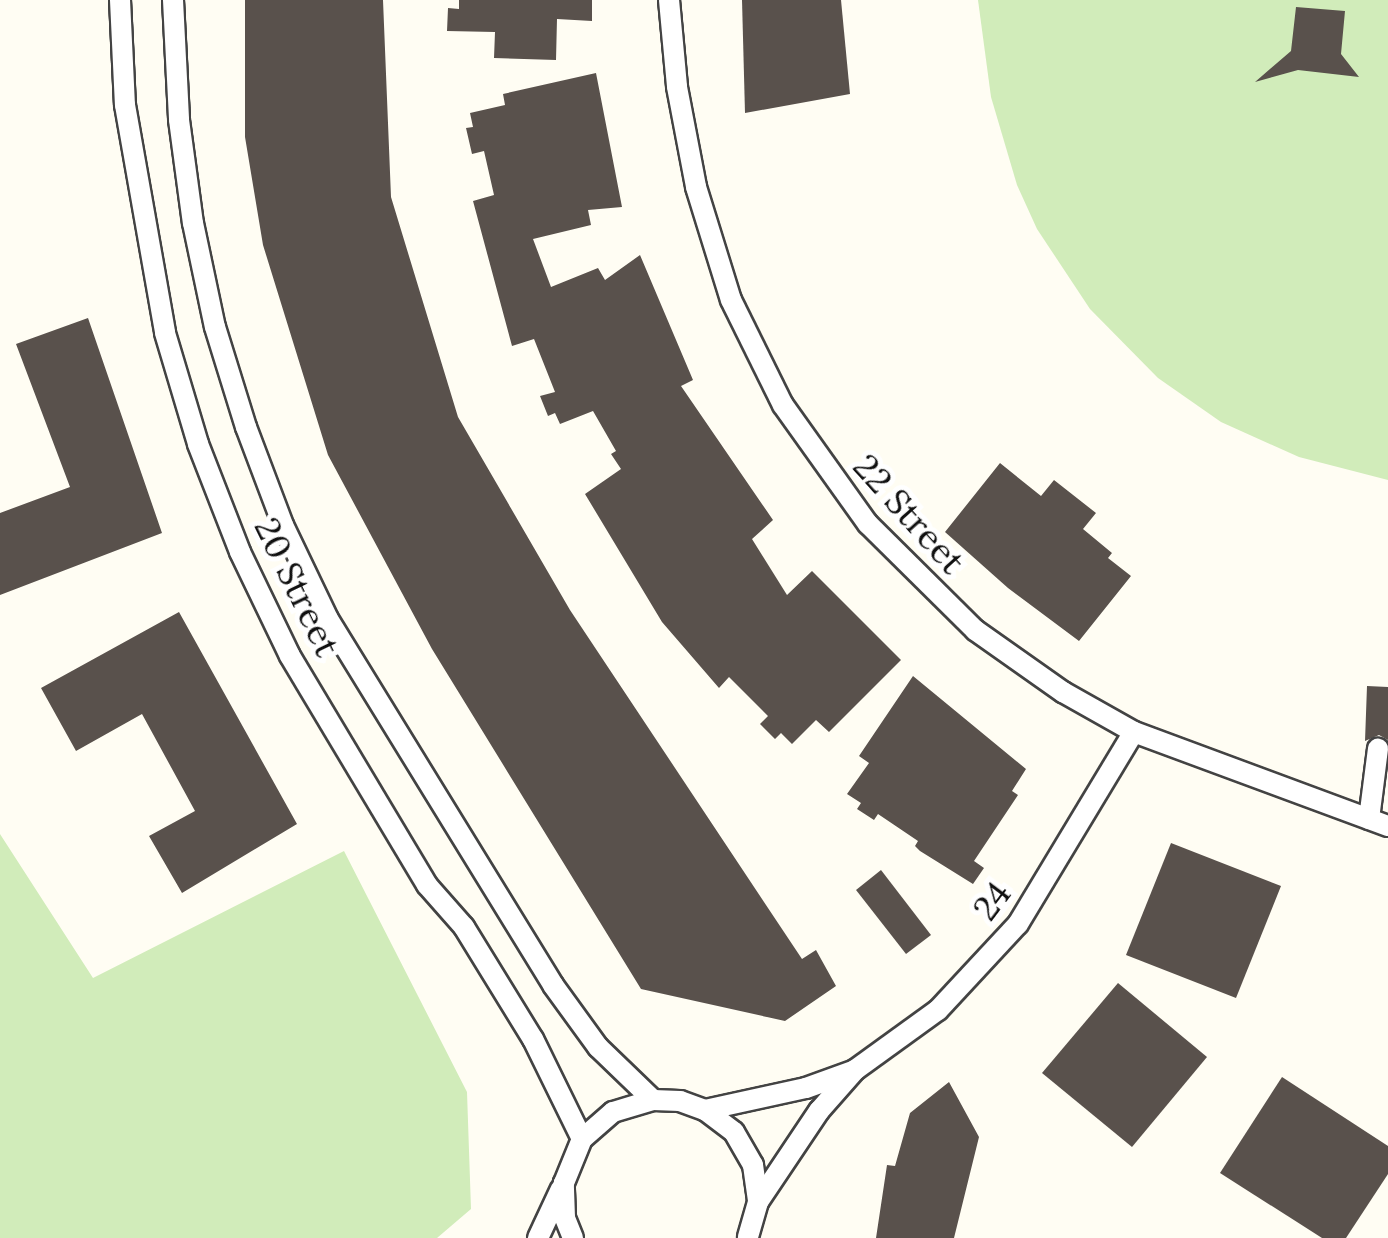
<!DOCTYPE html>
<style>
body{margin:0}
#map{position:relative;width:1388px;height:1238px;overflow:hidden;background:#fffdf3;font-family:Lora,serif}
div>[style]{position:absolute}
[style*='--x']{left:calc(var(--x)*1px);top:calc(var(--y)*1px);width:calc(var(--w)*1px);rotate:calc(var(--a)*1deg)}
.green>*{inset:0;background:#d1ecba}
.building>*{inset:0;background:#59514c}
.roads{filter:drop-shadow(2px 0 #434343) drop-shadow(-2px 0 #434343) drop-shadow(0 2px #434343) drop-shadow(0 -2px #434343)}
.minor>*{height:20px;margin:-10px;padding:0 10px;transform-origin:10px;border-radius:10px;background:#fff}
span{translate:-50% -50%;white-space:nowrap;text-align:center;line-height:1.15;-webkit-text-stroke:10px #fff;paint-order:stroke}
.street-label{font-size:35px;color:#101010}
</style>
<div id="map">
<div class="green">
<div style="clip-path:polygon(978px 0,1388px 0,1388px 480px,1299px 457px,1221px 422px,1158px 378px,1090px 309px,1037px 229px,1017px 185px,991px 97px)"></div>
<div style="clip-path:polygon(0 834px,93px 978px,344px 851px,467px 1092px,471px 1209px,437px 1238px,0 1238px)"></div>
</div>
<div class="building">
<div style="clip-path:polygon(245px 0,383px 0,391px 197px,458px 417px,570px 610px,784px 932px,802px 959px,816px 950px,836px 986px,785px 1021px,641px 989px,432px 649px,328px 455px,263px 245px,245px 137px)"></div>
<div style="clip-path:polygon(459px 0,592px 0,592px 21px,557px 19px,556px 60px,494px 58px,495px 32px,447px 31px,448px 8px,459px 9px)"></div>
<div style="clip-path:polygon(742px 0,841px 0,850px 94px,745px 113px)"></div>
<div style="clip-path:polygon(1296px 7px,1345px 11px,1341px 54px,1359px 77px,1298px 70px,1255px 82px,1291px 51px)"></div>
<div style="clip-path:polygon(596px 73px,622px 207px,588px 210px,591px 225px,533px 239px,551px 287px,598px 268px,605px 280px,640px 255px,693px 380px,681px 386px,773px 520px,752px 539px,787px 595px,812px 571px,901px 660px,829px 732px,816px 720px,792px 744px,781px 733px,775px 739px,760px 724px,768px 716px,729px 677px,719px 688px,662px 622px,585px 494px,621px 469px,611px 454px,616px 451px,593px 411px,560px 424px,555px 413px,548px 416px,540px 396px,555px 392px,534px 339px,512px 346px,473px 201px,494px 195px,484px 151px,472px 154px,466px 128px,473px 127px,470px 113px,505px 105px,503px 94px)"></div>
<div style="clip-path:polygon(88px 318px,162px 533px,0 595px,0 513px,70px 487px,16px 344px)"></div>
<div style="clip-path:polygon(1000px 463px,1041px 496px,1054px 480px,1096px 513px,1083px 529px,1112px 553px,1108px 558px,1131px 576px,1079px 641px,1008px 588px,945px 532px)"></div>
<div style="clip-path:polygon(179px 612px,297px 824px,182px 893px,149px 836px,195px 811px,142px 714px,76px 751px,41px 688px)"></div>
<div style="clip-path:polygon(913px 676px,1026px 769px,1012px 791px,1018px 795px,974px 861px,984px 868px,973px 884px,920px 851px,915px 846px,918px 841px,878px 814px,874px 820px,857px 809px,861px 803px,847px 794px,869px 763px,859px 756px)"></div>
<div style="clip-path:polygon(1367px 686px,1388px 687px,1388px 740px,1379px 735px,1365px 741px)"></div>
<div style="clip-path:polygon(1171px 843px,1281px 886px,1236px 998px,1126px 955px)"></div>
<div style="clip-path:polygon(881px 870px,931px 935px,906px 954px,856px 890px)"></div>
<div style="clip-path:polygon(1118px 983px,1207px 1057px,1132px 1147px,1042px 1073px)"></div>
<div style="clip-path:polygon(1282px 1077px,1388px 1146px,1388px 1174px,1346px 1238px,1322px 1238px,1220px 1173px)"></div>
<div style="clip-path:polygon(949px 1082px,979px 1137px,954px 1238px,876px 1238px,887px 1165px,895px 1166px,910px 1113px)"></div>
</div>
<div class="roads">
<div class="minor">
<div style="--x:120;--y:0;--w:105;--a:87.3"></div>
<div style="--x:125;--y:105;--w:231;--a:80"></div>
<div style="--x:165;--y:333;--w:116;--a:73.4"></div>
<div style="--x:198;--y:444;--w:116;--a:68.7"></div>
<div style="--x:240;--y:552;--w:115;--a:64.3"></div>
<div style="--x:290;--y:656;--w:267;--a:59.1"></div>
<div style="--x:427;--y:885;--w:56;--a:48.6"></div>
<div style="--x:464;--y:927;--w:132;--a:58.4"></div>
<div style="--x:533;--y:1039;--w:111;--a:63.9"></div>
<div style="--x:173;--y:0;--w:120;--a:87.1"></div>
<div style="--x:179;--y:120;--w:104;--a:82.3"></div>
<div style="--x:193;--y:223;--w:106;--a:78.1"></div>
<div style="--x:215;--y:327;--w:105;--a:72.8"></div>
<div style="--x:246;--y:427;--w:105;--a:69.3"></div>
<div style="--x:283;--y:525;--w:104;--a:64.4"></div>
<div style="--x:328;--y:619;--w:430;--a:58.4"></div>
<div style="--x:553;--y:985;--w:77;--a:54"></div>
<div style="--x:598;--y:1047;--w:76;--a:43.9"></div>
<div style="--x:669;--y:0;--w:87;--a:84.7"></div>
<div style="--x:677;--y:87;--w:102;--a:79.2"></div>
<div style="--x:696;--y:187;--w:118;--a:72.8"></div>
<div style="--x:731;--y:300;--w:117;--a:63.7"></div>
<div style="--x:783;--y:405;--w:146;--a:54.5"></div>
<div style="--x:868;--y:524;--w:151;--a:44.7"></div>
<div style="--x:975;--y:630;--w:108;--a:35.2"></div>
<div style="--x:1063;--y:692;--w:81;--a:29.4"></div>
<div style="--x:1134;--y:732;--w:271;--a:20.3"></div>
<div style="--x:1369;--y:819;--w:71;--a:-82.7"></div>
<div style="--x:705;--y:1110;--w:103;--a:-12.3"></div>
<div style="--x:806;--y:1088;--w:50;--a:-19.9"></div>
<div style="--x:758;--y:1202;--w:110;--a:-56.2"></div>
<div style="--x:819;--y:1111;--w:55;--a:-48.7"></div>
<div style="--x:855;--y:1070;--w:102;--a:-35.9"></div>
<div style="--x:938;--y:1010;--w:117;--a:-47.1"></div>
<div style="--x:1018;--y:924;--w:224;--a:-58.9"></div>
<div style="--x:538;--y:1238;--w:54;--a:-64.9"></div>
<div style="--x:573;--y:1238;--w:22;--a:-112"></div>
<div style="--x:565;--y:1218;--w:35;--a:-92"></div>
<div style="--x:564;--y:1183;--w:48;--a:-67.8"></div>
<div style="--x:582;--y:1139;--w:41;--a:-41.1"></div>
<div style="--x:613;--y:1112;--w:42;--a:-16.7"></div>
<div style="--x:653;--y:1100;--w:27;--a:2"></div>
<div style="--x:680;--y:1101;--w:27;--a:20"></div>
<div style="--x:705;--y:1110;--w:36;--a:37"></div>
<div style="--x:734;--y:1132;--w:38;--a:60"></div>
<div style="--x:753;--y:1165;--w:37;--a:82"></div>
<div style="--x:758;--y:1202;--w:37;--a:106"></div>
</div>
</div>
<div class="street-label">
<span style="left:909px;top:514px;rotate:48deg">22 Street</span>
<span style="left:297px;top:587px;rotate:64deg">20 Street</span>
<span style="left:992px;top:901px;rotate:-53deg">24</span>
</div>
</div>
